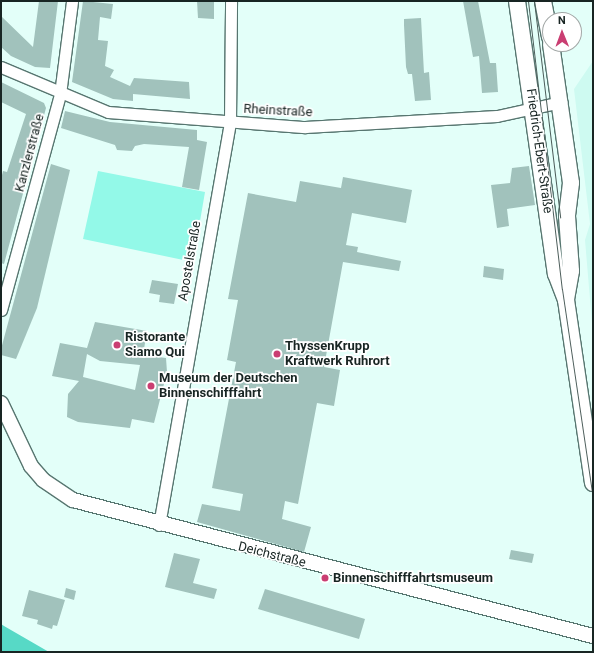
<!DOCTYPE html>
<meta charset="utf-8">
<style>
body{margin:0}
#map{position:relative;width:594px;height:653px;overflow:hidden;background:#e3fff9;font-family:Roboto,sans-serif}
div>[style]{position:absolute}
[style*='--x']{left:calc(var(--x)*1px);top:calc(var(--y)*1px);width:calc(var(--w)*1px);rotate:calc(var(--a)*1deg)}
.built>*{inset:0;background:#cefaf1}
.green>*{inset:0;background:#93f9e8}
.water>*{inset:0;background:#57d9c6}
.building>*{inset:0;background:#a1c2bc}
.roads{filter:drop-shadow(1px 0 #577670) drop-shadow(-1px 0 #577670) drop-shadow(0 1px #577670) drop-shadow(0 -1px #577670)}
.minor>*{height:11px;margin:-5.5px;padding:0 5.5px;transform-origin:5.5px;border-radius:5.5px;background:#fff}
.tertiary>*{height:14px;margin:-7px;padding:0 7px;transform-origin:7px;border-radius:7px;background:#fff}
.secondary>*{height:16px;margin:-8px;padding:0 8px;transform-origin:8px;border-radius:8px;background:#fff}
.tram>*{height:1px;margin:-0.5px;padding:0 0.5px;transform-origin:0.5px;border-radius:0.5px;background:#4c5d5a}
.dots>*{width:11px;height:11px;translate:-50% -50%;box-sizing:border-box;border:2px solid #fff;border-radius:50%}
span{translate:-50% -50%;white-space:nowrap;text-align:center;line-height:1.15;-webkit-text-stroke:3.5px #fff;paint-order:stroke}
.street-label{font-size:13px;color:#182523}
.poi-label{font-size:13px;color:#182523;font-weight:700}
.left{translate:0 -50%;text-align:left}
.frame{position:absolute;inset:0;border:2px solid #182523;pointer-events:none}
.north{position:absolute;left:542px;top:12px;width:40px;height:40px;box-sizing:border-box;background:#fff;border:1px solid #a3a8a7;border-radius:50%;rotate:359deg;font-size:11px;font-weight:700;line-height:16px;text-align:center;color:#182523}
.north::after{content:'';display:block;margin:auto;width:14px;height:18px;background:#ca3e72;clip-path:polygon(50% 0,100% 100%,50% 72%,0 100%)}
</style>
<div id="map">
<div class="built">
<div style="clip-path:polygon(593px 61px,593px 335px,585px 240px,590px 224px,574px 89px)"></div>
</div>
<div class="green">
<div style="clip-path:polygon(98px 171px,205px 192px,193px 262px,83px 239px)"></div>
</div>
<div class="water">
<div style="clip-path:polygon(1px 624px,4px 626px,49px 652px,1px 652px)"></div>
</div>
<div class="building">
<div style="clip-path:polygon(39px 1px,58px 1px,50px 68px,35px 67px,11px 56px,1px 47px,1px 16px,33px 47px)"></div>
<div style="clip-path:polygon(83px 1px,113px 4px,111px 19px,100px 17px,98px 40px,108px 41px,105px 66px,114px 70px,110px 77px,130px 86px,134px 78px,189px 82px,190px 99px,133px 94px,133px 101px,113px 99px,72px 82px)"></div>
<div style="clip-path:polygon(197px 1px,214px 1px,214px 19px,198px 18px)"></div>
<div style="clip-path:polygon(463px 1px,478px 1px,490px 63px,496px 63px,498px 92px,482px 93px,479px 56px,473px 57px)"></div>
<div style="clip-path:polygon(421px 18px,424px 73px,429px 72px,431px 100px,415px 101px,412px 74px,408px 74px,406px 67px,404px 25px,404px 19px)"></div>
<div style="clip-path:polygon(1px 82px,44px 103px,46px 108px,4px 264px,1px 263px,1px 179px,3px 171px,7px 172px,26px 114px,1px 102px)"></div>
<div style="clip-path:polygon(65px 111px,110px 122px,197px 130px,197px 140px,207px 142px,199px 190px,182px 187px,189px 147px,144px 144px,135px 146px,132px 151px,117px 150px,115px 145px,61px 128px)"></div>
<div style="clip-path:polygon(51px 164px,70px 170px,37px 308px,16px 359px,1px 355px,1px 349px)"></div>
<div style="clip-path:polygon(529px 166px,535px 205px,507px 209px,509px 226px,497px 228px,491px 185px,510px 183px,512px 168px)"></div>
<div style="clip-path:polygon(343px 177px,412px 190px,406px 223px,352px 213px,346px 245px,358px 247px,357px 252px,401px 261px,399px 271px,343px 262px,324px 367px,340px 370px,334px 406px,317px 403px,298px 504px,285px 501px,282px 519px,311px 527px,304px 552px,197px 522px,202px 504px,240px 511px,243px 494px,212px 488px,236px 362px,227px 360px,238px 300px,228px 299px,248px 193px,296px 202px,300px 181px,341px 188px)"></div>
<div style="clip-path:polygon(484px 266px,504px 269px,503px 280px,483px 277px)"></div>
<div style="clip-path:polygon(152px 280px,178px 284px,174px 304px,159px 302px,160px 295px,149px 293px)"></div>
<div style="clip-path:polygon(evenodd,95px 322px,147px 331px,143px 355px,166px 358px,167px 372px,154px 423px,132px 419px,130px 428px,78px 422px,67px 417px,68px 394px,79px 381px,52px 376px,60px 343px,87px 348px,95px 322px,87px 354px,100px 361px,140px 365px,135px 390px,83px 377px,87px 354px)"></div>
<div style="clip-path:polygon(511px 550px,534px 554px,532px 563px,509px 559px)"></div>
<div style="clip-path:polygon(174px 553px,200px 559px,193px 583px,217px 589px,214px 599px,165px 587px)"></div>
<div style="clip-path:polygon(66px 588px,76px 591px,74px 600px,64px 597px)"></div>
<div style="clip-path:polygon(265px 589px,365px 619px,359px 639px,258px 609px)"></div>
<div style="clip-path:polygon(29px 590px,65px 600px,57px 626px,53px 625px,52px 629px,37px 624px,38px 620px,22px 616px)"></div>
</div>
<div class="roads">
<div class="minor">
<div style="--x:1;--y:67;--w:116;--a:22.8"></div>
<div style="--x:108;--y:112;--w:198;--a:4.4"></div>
<div style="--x:305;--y:127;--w:192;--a:-3.3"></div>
<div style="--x:497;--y:116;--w:66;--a:-12.3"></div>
<div style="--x:1;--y:310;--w:224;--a:-74.7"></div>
<div style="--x:60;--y:94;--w:94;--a:-82.6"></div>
<div style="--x:159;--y:525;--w:409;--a:-80"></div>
<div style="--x:230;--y:122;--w:121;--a:-89.5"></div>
</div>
<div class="tertiary">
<div style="--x:1;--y:403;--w:70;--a:64.5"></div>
<div style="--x:31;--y:466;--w:18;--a:49"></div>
<div style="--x:43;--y:480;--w:36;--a:34"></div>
<div style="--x:73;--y:500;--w:537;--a:14.66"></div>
</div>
<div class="secondary">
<div style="--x:517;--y:1;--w:276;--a:81.9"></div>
<div style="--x:556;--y:274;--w:28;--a:69"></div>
<div style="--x:566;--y:300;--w:185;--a:81.6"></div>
<div style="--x:543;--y:1;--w:37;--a:79"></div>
<div style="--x:551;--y:44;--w:140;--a:81.8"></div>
<div style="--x:571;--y:183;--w:33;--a:97"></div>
<div style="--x:567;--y:216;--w:55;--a:85.8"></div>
<div style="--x:571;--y:271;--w:29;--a:100"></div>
</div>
</div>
<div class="tram">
<div style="--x:528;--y:1;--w:290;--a:83.3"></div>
<div style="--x:562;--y:289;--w:212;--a:81.6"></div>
<div style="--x:534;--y:1;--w:218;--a:83.1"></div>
</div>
<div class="dots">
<div style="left:117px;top:345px;background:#ca3e72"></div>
<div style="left:277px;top:354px;background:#ca3e72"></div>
<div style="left:151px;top:386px;background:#ca3e72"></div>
<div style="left:325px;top:578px;background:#ca3e72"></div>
</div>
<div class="street-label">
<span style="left:278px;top:111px;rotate:3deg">Rheinstraße</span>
<span style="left:539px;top:151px;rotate:82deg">Friedrich-Ebert-Straße</span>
<span style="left:30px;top:153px;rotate:-75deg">Kanzlerstraße</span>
<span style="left:190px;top:261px;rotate:-80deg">Apostelstraße</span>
<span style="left:272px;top:555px;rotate:14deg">Deichstraße</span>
</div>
<div class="poi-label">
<span class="left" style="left:125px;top:345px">Ristorante<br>Siamo Qui</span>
<span class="left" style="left:285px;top:354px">ThyssenKrupp<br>Kraftwerk Ruhrort</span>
<span class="left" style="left:159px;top:386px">Museum der Deutschen<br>Binnenschifffahrt</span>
<span class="left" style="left:333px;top:578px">Binnenschifffahrtsmuseum</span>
</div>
<div class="frame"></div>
<div class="north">N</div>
</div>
